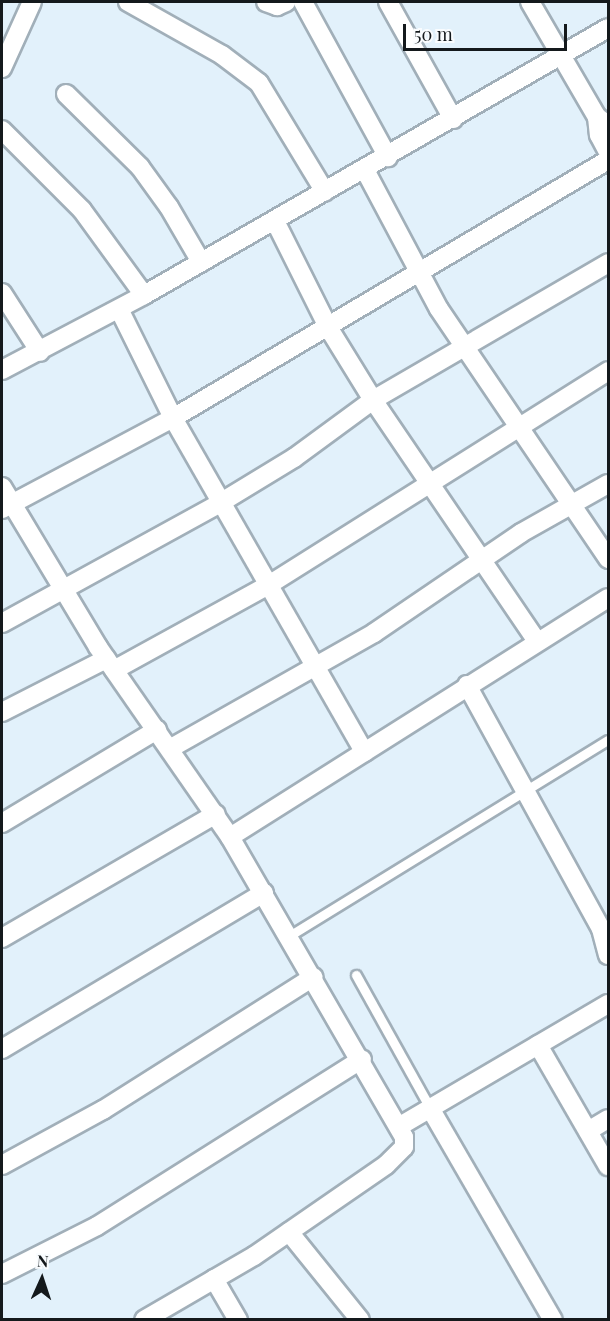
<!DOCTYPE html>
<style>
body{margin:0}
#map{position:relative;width:610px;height:1321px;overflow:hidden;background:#e2f1fb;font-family:"Playfair Display",serif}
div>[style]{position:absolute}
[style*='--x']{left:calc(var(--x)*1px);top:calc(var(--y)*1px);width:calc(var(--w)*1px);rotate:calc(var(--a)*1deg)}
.roads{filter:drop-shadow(2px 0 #a1afb9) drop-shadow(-2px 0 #a1afb9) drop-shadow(0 2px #a1afb9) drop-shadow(0 -2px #a1afb9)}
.lane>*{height:9px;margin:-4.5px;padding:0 4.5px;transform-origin:4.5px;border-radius:4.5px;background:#fff}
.street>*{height:18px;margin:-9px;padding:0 9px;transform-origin:9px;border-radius:9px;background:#fff}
span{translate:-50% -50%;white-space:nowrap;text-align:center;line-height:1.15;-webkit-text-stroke:4.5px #f9fcfe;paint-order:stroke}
.frame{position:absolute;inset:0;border:3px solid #14191c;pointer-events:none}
.north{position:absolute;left:12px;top:1249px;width:60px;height:60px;-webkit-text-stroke:4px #f9fcfe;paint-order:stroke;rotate:3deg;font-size:16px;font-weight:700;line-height:24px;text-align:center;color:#14191c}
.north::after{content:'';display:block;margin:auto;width:21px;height:27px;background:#14191c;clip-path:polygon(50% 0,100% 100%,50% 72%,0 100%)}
.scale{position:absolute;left:403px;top:24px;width:164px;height:27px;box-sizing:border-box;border:3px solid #14191c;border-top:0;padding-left:8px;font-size:18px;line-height:21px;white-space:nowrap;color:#14191c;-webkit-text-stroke:4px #f9fcfe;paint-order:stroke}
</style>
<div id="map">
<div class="roads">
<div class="lane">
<div style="--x:289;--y:936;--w:374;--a:-31.6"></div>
<div style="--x:356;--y:975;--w:152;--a:60.9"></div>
</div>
<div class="street">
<div style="--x:128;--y:2;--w:108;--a:29.4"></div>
<div style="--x:222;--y:55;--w:46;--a:37.1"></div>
<div style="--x:259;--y:83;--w:127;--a:58.8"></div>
<div style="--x:266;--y:2;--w:12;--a:20"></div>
<div style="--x:277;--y:6;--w:10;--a:-24"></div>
<div style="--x:303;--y:2;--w:177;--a:61.3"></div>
<div style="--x:388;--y:2;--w:134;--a:60.9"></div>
<div style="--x:530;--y:2;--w:133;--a:59.8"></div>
<div style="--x:597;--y:117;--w:14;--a:36"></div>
<div style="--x:2;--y:68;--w:72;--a:-65.6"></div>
<div style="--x:66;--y:94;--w:104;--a:44.6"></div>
<div style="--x:140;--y:167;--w:49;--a:54.1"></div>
<div style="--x:169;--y:207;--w:64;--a:59.8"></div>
<div style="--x:597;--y:117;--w:18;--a:84"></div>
<div style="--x:599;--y:135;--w:19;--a:62"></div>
<div style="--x:2;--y:130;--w:113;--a:45"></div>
<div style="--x:82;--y:210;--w:105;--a:53.9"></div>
<div style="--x:365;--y:170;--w:157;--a:62"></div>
<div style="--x:439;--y:309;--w:302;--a:55.9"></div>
<div style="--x:275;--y:221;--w:119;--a:63.4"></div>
<div style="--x:328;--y:327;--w:86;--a:58.3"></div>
<div style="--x:373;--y:400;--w:292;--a:55.8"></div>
<div style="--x:2;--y:293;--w:70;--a:57.2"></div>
<div style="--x:119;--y:309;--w:122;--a:63.6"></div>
<div style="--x:173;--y:418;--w:385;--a:60.2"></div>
<div style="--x:2;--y:370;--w:161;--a:-27.8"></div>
<div style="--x:144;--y:295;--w:535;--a:-29.92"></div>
<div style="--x:2;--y:487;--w:187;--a:59"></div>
<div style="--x:98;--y:647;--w:231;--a:55.2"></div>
<div style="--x:230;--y:837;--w:347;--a:59.9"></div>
<div style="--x:404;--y:1137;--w:10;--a:90"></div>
<div style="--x:404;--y:1147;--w:25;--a:135"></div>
<div style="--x:386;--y:1165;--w:160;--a:145.4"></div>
<div style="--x:254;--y:1256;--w:127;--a:149.8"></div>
<div style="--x:2;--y:509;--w:194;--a:-28"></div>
<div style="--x:173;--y:418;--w:506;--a:-30.67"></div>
<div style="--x:2;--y:623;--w:249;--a:-28.8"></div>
<div style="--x:220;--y:503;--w:87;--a:-31.3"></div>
<div style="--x:294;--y:458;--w:98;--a:-36.3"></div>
<div style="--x:373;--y:400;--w:272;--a:-30.2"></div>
<div style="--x:114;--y:670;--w:175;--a:-28.8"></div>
<div style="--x:267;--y:586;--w:403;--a:-32.2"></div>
<div style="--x:467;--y:685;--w:278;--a:61.2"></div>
<div style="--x:601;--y:929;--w:27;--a:75"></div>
<div style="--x:2;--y:712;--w:117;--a:-27"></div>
<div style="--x:171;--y:748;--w:233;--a:-29.5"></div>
<div style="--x:374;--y:633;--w:178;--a:-34.2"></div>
<div style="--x:521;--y:533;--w:100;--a:-29.4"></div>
<div style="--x:2;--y:823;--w:181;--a:-31"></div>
<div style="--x:230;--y:837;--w:447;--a:-32.3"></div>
<div style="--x:2;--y:938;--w:247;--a:-30.1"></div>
<div style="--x:538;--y:1045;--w:140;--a:60"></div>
<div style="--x:2;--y:1049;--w:305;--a:-30.8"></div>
<div style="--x:430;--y:1108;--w:245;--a:59.9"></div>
<div style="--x:400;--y:1126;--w:241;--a:-30.4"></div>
<div style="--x:588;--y:1131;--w:23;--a:-31"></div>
<div style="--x:2;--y:1165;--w:115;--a:-28.6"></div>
<div style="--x:103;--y:1110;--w:249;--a:-32.3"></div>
<div style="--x:289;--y:1232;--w:113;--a:51.1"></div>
<div style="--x:2;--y:1274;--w:106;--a:-26.8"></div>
<div style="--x:97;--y:1226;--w:313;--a:-32.2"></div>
<div style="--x:214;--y:1279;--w:48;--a:59.7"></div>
</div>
</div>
<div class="frame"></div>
<div class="north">N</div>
<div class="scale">50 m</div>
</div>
